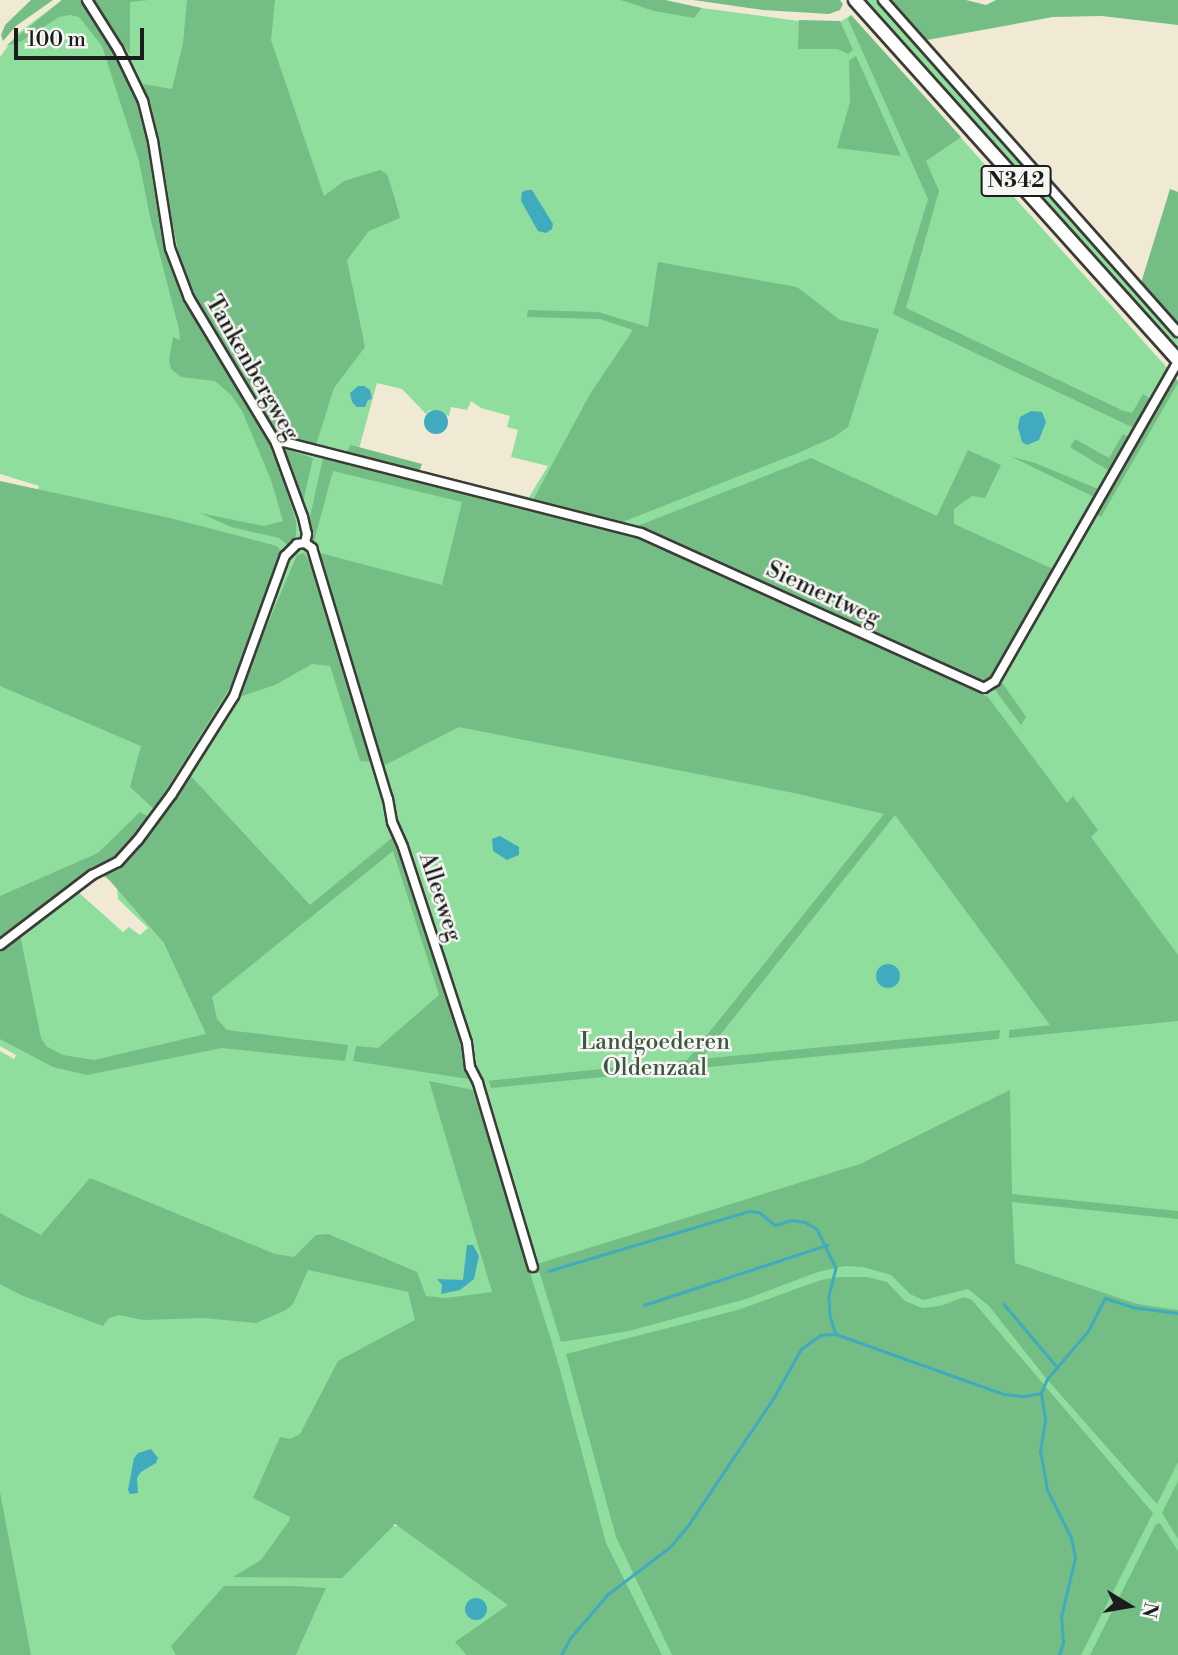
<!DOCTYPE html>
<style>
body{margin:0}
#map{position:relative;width:1178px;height:1655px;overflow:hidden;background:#f0ead5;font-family:"Libre Bodoni",serif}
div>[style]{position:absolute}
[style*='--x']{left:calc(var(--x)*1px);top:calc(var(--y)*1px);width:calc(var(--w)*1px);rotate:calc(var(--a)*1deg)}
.green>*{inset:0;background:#90de9d}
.forest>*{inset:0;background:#74bd84}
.water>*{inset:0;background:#40abbf}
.round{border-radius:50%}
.stream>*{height:2.5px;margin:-1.25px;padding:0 1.25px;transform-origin:1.25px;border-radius:1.25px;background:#40abbf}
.roads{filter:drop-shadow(2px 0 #3c3b38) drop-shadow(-2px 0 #3c3b38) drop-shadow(0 2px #3c3b38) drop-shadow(0 -2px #3c3b38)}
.street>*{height:8px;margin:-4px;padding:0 4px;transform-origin:4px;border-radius:4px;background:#fff}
.primary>*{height:12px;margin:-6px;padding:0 6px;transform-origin:6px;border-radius:6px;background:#fff}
span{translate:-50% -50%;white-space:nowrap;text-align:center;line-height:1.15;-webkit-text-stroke:5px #f6f6f2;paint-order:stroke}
.shield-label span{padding:2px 5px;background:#f6f6f2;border:2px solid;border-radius:5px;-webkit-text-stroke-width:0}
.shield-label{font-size:21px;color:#1c1c1c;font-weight:700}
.street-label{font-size:23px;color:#1c1c1c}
.park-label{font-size:23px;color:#3f5643}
.north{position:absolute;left:1094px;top:1571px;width:70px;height:70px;-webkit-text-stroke:5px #f6f6f2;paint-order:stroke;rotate:101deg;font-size:19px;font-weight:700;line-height:28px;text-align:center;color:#1c1c1c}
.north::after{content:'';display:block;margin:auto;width:24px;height:32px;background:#1c1c1c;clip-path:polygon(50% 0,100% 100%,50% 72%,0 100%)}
.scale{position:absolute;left:14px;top:28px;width:130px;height:32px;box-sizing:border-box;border:4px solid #1c1c1c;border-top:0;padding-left:9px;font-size:21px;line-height:24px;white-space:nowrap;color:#1c1c1c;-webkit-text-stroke:5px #f6f6f2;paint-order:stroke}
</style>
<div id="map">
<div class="green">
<div style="clip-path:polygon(evenodd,62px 0,637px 0,699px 12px,702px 8px,799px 21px,840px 22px,851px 15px,1178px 380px,1178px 1655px,469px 1655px,457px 1644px,466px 1655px,296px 1655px,326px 1588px,292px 1655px,0 1655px,0 1051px,14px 1059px,16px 1055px,0 1046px,0 607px,39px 486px,0 474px,0 57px,17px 34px,62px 0,377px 383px,402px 389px,426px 414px,430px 410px,449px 416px,451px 407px,467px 410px,471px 401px,481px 408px,510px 416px,507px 427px,518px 430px,511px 457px,548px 466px,529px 497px,357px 456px,377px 383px,62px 0,1123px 435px,1108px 470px,1071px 447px,1075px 439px,1109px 459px,1123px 435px,62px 0,102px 875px,117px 886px,118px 899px,148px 928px,140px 935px,129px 927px,123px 932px,77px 891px,102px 875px,62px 0,398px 1511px,456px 1567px,400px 1526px,392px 1526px,398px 1511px)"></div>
<div style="clip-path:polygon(864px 0,878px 0,893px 15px,1178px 339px,1178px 348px,1174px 349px)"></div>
</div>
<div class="forest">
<div style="clip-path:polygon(31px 0,53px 0,16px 26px,3px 41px,1px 35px,5px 25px)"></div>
<div style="clip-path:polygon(62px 0,85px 0,109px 35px,141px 102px,165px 221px,187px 301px,216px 355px,237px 382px,270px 437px,296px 521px,296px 535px,292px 549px,279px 538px,231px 527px,200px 513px,264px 526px,283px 521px,271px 480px,242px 411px,231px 395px,215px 381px,181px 377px,171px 369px,169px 360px,173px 337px,180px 340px,179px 329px,150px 217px,139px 161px,102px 46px,79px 17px,70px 15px,59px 17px,22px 41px,6px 46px)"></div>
<div style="clip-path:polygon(90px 0,149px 0,130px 2px,130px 54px)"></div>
<div style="clip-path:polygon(187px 0,275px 0,271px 40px,324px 196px,344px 181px,380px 170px,387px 174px,395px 199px,400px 218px,369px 231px,347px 260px,365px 347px,334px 388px,315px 448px,278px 437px,272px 430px,205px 320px,179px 254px,143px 84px,172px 89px,183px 43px)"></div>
<div style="clip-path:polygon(621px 0,665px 0,702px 8px,694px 18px,654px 11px)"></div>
<div style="clip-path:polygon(693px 0,840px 0,843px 4px,840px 10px,829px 14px,763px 10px)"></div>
<div style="clip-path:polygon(892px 0,966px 0,986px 5px,996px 0,1178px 0,1178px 25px,1102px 16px,1053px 17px,927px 40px)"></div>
<div style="clip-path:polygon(851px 15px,961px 137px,926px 161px,939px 191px,906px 308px,1124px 411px,1132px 413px,1143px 394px,1150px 399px,1134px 428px,893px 314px,928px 199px,848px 19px)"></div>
<div style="clip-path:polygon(799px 20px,840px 21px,853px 50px,848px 54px,837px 49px,798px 49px)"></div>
<div style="clip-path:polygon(856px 56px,901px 156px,837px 148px,850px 102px,849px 61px)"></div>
<div style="clip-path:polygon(1170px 189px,1178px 192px,1178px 325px,1141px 283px)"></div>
<div style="clip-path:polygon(658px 262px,797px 287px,840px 320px,879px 329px,848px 427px,834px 437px,798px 453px,620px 523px,533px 500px,590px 394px,633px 330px,600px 319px,527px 317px,528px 310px,598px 312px,648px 327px)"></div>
<div style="clip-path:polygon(1174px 376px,1178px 383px,1101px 517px,1094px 513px)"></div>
<div style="clip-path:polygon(1123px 434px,1128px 437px,1109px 471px,1070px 447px,1075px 439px,1109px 458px)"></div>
<div style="clip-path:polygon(351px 445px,422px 464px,419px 472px,345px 454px)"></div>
<div style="clip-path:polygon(285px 449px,313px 458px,302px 507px,298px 497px)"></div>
<div style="clip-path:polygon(968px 450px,1001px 465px,985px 498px,972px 496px,954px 509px,954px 524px,1053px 569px,986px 683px,635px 527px,811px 458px,937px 516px)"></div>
<div style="clip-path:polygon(1010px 456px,1035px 463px,1098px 489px,1094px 497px)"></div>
<div style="clip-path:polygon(323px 458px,639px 537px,988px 697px,1067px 803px,1073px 796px,1098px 830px,1091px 837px,1178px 955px,1178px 1021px,1009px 1038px,1009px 1030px,1050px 1025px,895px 815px,701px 1059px,1000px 1030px,999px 1039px,491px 1088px,489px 1081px,495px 1080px,687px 1060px,884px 814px,794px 793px,459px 727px,383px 766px,316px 552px,442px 585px,462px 502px,333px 471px,313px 545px,308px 526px)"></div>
<div style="clip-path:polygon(0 481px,170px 518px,277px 546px,288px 560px,234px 681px,154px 809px,130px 787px,141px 746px,0 686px)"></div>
<div style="clip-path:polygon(304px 553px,311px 564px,373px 762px,360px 761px,330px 666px,312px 664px,275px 685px,236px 698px,297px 555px)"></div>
<div style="clip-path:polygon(999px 678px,1026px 717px,1021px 725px,993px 687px)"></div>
<div style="clip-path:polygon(189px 774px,310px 905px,393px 837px,399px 846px,463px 1051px,468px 1079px,353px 1061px,356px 1046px,378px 1048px,439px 995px,393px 851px,212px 997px,217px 1019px,227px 1030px,348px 1045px,345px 1061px,222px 1048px,87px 1075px,53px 1067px,0 1039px,0 947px,19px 930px,41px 1038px,46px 1046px,63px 1055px,94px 1060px,206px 1034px,164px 943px,104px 874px,133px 854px)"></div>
<div style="clip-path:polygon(140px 812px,149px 817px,126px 848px,0 936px,0 896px,98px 853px)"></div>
<div style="clip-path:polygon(429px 1081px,473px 1090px,557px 1359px,606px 1543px,662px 1655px,466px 1655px,455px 1642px,508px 1605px,395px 1524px,342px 1578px,233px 1577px,261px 1560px,289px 1521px,290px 1517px,253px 1498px,280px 1437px,290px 1439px,300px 1434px,338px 1361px,415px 1320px,408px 1292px,308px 1270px,293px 1304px,286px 1310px,256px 1323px,204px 1318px,143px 1320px,119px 1315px,109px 1318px,103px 1326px,21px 1295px,0 1284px,0 1213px,41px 1235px,90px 1178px,275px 1254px,294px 1257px,316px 1235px,328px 1234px,417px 1272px,426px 1296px,446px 1298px,492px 1292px)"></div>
<div style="clip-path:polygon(1010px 1090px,1012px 1194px,1178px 1211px,1178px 1219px,1012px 1202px,1015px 1263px,1137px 1304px,1178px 1310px,1178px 1462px,1157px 1504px,1045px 1377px,989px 1306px,968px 1289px,923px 1300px,910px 1294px,891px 1275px,863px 1267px,844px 1266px,818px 1272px,746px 1299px,629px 1331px,561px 1342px,537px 1264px,860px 1164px)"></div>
<div style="clip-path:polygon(838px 1277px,867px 1277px,887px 1282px,905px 1301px,922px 1308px,940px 1306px,964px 1297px,972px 1300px,1153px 1513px,1081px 1655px,672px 1655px,616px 1537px,566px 1354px,738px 1310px,821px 1280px)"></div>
<div style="clip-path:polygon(1178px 1481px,1178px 1539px,1162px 1513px)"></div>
<div style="clip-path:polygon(0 1492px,31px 1655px,0 1655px)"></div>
<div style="clip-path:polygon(1160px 1523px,1178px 1551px,1178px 1655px,1090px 1655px,1156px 1524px)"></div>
<div style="clip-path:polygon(224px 1586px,293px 1586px,326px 1588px,296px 1655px,176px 1655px,171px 1646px)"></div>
</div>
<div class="water">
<div style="clip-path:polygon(527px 190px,532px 190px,553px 224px,552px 229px,546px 233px,538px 231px,521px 201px,522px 192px)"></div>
<div style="clip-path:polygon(364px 386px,370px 390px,372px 399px,368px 400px,365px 407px,357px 407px,352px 402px,350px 393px,358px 386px)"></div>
<div class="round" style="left:424px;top:410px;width:24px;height:24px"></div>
<div style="clip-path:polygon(1031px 411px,1042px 412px,1046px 422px,1039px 440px,1027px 445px,1022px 442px,1018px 427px,1020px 417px)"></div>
<div style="clip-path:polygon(500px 836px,519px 847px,519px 855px,507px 860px,493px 851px,492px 839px)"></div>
<div class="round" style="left:876px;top:964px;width:24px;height:24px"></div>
<div style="clip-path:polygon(467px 1245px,473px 1245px,479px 1256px,474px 1279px,460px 1290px,441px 1294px,442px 1285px,437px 1279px,463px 1280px)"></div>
<div style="clip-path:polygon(151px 1449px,158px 1458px,156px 1463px,141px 1472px,137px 1478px,138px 1493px,130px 1494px,128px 1490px,134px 1458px,138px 1453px)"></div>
<div class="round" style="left:465px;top:1598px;width:22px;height:22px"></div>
</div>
<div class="stream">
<div style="--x:548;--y:1271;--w:210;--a:-16.6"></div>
<div style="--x:749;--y:1211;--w:10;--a:6"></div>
<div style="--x:759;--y:1212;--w:21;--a:39"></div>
<div style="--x:775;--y:1225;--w:17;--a:-17"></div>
<div style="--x:791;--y:1220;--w:14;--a:8"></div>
<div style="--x:805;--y:1222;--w:14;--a:30"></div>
<div style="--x:817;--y:1229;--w:43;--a:64"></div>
<div style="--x:836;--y:1268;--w:30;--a:104"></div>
<div style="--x:829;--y:1297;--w:19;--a:87"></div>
<div style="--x:830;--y:1316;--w:19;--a:72"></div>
<div style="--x:836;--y:1334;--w:178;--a:19.7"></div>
<div style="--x:1004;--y:1394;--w:20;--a:6"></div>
<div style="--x:1024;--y:1396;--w:17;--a:-10"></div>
<div style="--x:1004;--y:1304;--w:82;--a:49.9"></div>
<div style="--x:644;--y:1305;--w:193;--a:-18.2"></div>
<div style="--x:561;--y:1655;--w:21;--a:-61"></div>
<div style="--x:571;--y:1637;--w:57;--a:-49.3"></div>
<div style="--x:608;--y:1594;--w:78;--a:-37.2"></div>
<div style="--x:670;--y:1547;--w:30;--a:-50"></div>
<div style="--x:689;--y:1524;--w:153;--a:-56.2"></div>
<div style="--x:774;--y:1397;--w:55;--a:-60.6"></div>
<div style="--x:801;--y:1349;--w:24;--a:-36"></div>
<div style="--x:820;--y:1335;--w:16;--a:-4"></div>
<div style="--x:1059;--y:1655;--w:13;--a:-72"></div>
<div style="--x:1063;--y:1643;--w:26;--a:-94"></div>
<div style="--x:1061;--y:1617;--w:61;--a:-76.7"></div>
<div style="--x:1075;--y:1558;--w:20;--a:-101"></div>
<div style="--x:1071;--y:1538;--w:54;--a:-116.6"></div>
<div style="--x:1047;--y:1490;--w:39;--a:-100"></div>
<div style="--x:1040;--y:1452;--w:33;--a:-81"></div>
<div style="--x:1045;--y:1419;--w:26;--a:-99"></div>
<div style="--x:1041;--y:1393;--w:15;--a:-67"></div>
<div style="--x:1047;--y:1379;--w:63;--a:-49.5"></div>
<div style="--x:1088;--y:1331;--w:37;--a:-63"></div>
<div style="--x:1105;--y:1298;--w:28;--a:18"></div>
<div style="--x:1132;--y:1307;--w:46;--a:7.4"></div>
</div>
<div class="roads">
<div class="street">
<div style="--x:87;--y:0;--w:58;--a:57.7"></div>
<div style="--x:118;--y:49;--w:58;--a:64.3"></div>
<div style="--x:143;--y:101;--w:41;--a:76"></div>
<div style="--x:153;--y:141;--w:108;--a:81"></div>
<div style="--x:170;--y:248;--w:53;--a:69.2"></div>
<div style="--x:189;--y:298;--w:169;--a:59"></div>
<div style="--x:276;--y:443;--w:79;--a:70"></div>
<div style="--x:303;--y:517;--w:17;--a:77"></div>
<div style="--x:307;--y:534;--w:9;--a:103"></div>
<div style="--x:883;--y:0;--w:444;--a:48.4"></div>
<div style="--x:276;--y:443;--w:8;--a:-7"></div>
<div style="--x:284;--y:442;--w:368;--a:14.3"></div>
<div style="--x:641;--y:533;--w:376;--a:24.3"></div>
<div style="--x:984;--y:688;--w:13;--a:-32"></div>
<div style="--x:995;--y:681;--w:369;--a:-60.2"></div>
<div style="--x:305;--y:543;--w:9;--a:36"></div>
<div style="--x:312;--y:548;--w:262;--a:73.2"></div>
<div style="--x:388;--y:799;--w:23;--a:80"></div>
<div style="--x:392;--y:822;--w:27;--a:66"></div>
<div style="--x:403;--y:847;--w:206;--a:71.9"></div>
<div style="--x:467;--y:1043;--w:24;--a:83"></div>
<div style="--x:470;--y:1067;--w:18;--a:63"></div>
<div style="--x:478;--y:1083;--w:192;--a:73.4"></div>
<div style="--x:0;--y:945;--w:116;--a:-37.3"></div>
<div style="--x:92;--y:875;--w:29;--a:-27"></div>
<div style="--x:118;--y:862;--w:30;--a:-48"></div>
<div style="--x:138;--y:840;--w:57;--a:-53.5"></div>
<div style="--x:172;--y:794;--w:116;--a:-57.7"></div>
<div style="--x:234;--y:696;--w:149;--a:-70"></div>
<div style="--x:285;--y:556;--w:17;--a:-45"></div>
<div style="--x:297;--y:544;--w:8;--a:-7"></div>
</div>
<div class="primary">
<div style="--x:855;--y:0;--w:484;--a:48.1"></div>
</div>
</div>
<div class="shield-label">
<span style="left:1016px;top:181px">N342</span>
</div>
<div class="street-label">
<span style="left:252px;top:368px;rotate:60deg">Tankenbergweg</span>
<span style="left:823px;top:594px;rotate:25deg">Siemertweg</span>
<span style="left:440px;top:897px;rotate:72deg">Alleeweg</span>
</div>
<div class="park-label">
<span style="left:655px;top:1055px">Landgoederen<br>Oldenzaal</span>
</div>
<div class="north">N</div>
<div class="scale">100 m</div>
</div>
